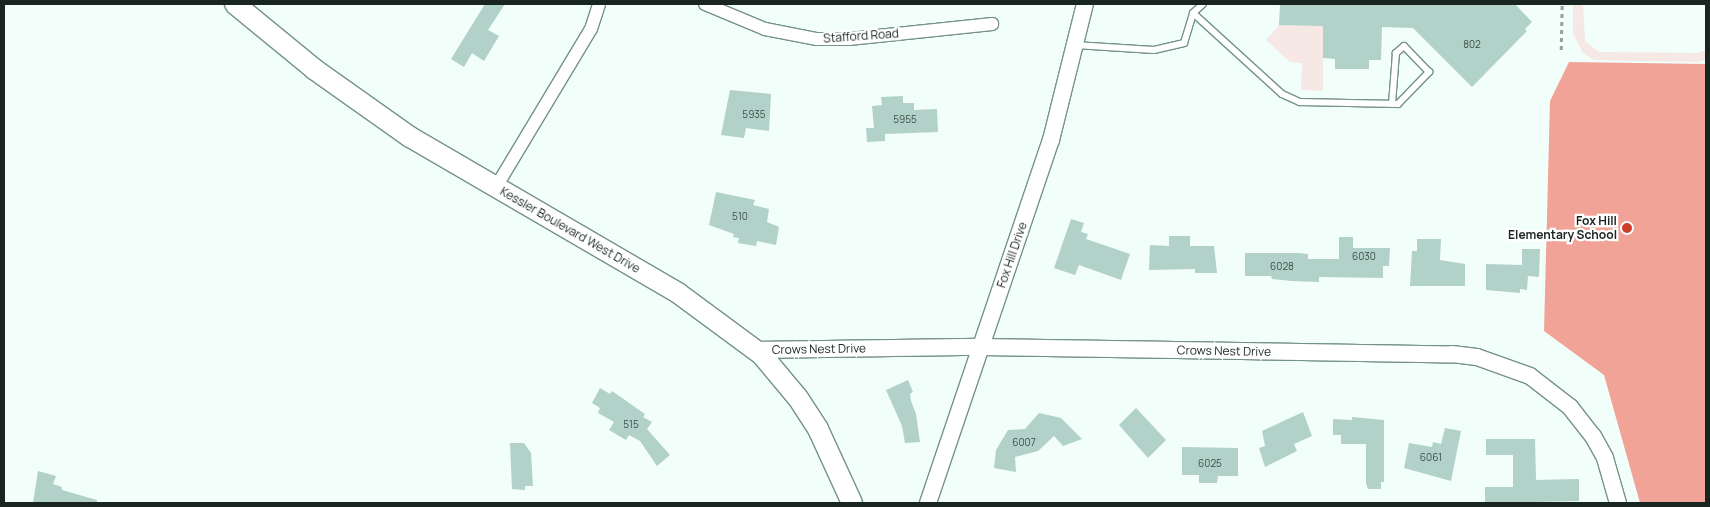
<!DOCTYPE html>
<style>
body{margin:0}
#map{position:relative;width:1710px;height:507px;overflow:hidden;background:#f1fefa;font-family:Manrope,sans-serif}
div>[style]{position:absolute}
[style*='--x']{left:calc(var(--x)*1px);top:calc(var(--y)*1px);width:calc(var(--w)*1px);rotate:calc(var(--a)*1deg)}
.green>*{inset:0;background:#f6e8e5}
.forest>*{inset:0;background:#f0a396}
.building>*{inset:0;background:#b2d1c8}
.path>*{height:2.5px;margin-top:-1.25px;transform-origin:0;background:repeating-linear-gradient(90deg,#94a09c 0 4px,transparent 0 8px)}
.roads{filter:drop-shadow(1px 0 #75928a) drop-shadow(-1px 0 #75928a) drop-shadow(0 1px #75928a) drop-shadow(0 -1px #75928a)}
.service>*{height:6px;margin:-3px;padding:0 3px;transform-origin:3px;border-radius:3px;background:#fff}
.minor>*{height:12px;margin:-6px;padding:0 6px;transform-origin:6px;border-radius:6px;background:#fff}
.tertiary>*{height:16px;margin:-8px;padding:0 8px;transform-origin:8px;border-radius:8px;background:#fff}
.primary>*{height:20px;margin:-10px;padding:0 10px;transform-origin:10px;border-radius:10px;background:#fff}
.dots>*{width:14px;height:14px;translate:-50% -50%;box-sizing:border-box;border:2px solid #fff;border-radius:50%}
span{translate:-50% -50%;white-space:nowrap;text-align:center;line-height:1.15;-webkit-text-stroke:4.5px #fff;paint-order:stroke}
.number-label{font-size:10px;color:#3f504b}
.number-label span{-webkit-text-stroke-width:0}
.street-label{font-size:12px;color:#192521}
.poi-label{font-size:12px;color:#192521;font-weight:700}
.right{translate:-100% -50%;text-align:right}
.frame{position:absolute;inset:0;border:5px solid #192521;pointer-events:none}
</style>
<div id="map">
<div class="green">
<div style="clip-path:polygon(1573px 4px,1583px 4px,1585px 41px,1599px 52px,1699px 53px,1706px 49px,1706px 59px,1699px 62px,1594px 60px,1583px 53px,1573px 34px)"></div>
<div style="clip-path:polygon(1279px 25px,1323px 26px,1323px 91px,1301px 90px,1302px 63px,1290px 62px,1266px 40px)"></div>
</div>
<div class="forest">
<div style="clip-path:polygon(1569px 62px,1706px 64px,1706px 503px,1640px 503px,1604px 375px,1544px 331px,1550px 101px)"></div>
</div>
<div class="building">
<div style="clip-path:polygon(485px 4px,505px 4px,488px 30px,499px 36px,484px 61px,472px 53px,464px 67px,451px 59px)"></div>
<div style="clip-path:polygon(1280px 4px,1515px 4px,1532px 22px,1525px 29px,1527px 31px,1472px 87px,1413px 28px,1382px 27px,1381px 60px,1369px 60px,1369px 69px,1335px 69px,1335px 59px,1323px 58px,1323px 26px,1279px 25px)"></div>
<div style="clip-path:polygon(730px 90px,771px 94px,769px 131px,746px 128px,744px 138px,721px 135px)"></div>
<div style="clip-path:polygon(903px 96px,903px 103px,914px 103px,914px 110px,937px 109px,938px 132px,885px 134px,885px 141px,867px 142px,866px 128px,874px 128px,872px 106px,882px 105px,881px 97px)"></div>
<div style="clip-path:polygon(716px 192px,755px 200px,753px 205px,769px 209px,767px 222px,779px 227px,776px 245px,757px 241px,756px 246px,738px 243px,739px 238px,733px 237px,734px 234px,709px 225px)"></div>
<div style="clip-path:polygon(1071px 219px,1084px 223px,1081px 232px,1088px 234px,1086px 239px,1130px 254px,1121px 280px,1079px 265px,1075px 275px,1054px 268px)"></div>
<div style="clip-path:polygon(1169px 236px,1190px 236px,1190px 246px,1214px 246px,1217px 273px,1195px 273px,1195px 269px,1149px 270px,1150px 245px,1169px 246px)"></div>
<div style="clip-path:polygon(1339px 237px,1353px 237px,1353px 248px,1390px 248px,1389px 266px,1383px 266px,1383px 278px,1319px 277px,1319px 282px,1292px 281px,1272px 279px,1271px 276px,1245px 276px,1245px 253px,1299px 253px,1308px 254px,1308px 259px,1339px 259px)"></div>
<div style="clip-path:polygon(1417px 239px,1441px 239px,1440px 260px,1465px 264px,1465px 286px,1410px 286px,1412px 251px,1417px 251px)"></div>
<div style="clip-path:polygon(1522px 249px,1540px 249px,1539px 277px,1528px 276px,1527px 290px,1520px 289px,1520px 293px,1486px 290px,1486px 264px,1522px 265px)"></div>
<div style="clip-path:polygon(908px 380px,913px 392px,910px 394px,911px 401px,916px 414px,920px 442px,905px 443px,902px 426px,886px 390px)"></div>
<div style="clip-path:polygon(600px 388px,610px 394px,612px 391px,645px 414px,643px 417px,652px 422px,647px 429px,670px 455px,657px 466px,640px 441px,629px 435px,626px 440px,609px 430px,614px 422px,598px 413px,600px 408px,592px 403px)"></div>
<div style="clip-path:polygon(1136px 408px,1166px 440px,1148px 458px,1119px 425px)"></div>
<div style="clip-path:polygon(1303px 412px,1312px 436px,1294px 444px,1297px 451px,1265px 467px,1259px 448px,1265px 446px,1262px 431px)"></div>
<div style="clip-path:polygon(1039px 413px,1061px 418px,1082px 439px,1063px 446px,1054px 436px,1038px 451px,1015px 457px,1016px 472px,994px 468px,996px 450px,1008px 430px,1025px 429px)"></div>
<div style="clip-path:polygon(1352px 417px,1384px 420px,1384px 482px,1381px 482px,1381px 489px,1368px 489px,1366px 483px,1366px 444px,1341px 444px,1341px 435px,1333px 435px,1333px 419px,1352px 420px)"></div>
<div style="clip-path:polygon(1445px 428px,1461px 431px,1451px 481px,1404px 468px,1409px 443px,1432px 447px,1433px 442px,1441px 444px)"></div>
<div style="clip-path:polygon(1486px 439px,1535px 439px,1536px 480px,1579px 479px,1579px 501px,1485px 503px,1485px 487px,1513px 487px,1513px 455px,1486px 455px)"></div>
<div style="clip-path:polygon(510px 443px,524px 443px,531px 453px,533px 486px,525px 486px,525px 490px,512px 489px)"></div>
<div style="clip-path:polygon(1182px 447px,1238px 448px,1238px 476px,1218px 476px,1217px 483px,1199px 483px,1199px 475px,1182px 475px)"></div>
<div style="clip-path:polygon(38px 471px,56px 476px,53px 484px,62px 487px,62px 490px,97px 500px,97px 503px,33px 503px)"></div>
</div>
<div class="path">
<div style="--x:1561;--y:50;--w:46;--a:-88.8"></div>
</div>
<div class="roads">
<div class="service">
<div style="--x:1193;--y:13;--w:120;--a:42.3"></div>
<div style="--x:1282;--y:94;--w:20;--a:24"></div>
<div style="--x:1300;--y:102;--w:98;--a:1.2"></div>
<div style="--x:1398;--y:104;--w:45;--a:-45.9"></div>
<div style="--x:1429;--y:72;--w:36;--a:-134"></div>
<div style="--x:1404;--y:46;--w:11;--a:139"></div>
<div style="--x:1396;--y:53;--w:51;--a:94.5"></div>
<div style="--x:1075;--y:45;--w:79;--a:3.6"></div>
<div style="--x:1154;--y:50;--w:31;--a:-13"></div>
<div style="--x:1184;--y:43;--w:31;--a:-73"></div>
<div style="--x:1193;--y:13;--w:13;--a:-42"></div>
</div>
<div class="minor">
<div style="--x:705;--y:4;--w:65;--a:22.6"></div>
<div style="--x:765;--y:29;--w:53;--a:10.9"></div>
<div style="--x:817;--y:39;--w:32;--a:0"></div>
<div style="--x:849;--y:39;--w:144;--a:-6"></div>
<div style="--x:496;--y:187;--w:184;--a:-59"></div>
<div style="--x:591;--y:29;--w:26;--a:-72"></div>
</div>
<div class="tertiary">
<div style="--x:754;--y:350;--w:227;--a:-0.8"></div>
<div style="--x:981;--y:347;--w:471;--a:0.9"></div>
<div style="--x:1452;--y:354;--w:25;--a:7"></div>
<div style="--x:1477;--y:357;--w:56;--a:19.7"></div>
<div style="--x:1530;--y:376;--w:51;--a:37.8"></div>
<div style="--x:1570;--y:407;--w:37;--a:52"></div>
<div style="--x:1593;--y:436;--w:25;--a:61"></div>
<div style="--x:1605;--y:458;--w:47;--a:73.9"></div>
<div style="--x:928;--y:503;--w:383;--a:-71.3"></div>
<div style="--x:1051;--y:140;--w:140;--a:-76"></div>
</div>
<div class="primary">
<div style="--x:235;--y:4;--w:102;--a:39.4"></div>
<div style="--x:314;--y:69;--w:118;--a:35.3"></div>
<div style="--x:410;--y:137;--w:310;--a:30.2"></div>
<div style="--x:678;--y:293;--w:104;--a:36.4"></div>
<div style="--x:762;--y:355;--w:56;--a:50.1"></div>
<div style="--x:798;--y:398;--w:37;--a:57"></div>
<div style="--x:818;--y:429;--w:81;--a:65.3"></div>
</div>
</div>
<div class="dots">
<div style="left:1627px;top:228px;background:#cb3e2c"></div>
</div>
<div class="number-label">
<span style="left:1472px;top:45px">802</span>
<span style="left:754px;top:115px">5935</span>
<span style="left:905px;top:120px">5955</span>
<span style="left:740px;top:217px">510</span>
<span style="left:1364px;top:257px">6030</span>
<span style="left:1282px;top:267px">6028</span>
<span style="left:631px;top:425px">515</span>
<span style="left:1024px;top:443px">6007</span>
<span style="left:1431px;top:458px">6061</span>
<span style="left:1210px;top:464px">6025</span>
</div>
<div class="street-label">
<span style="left:861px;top:36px;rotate:-4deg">Stafford Road</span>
<span style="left:570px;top:230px;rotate:30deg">Kessler Boulevard West Drive</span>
<span style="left:1012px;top:255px;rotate:-71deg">Fox Hill Drive</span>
<span style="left:819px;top:349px;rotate:-1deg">Crows Nest Drive</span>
<span style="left:1224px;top:351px;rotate:1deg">Crows Nest Drive</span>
</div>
<div class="poi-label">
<span class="right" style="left:1617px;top:228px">Fox Hill<br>Elementary School</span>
</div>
<div class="frame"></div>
</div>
